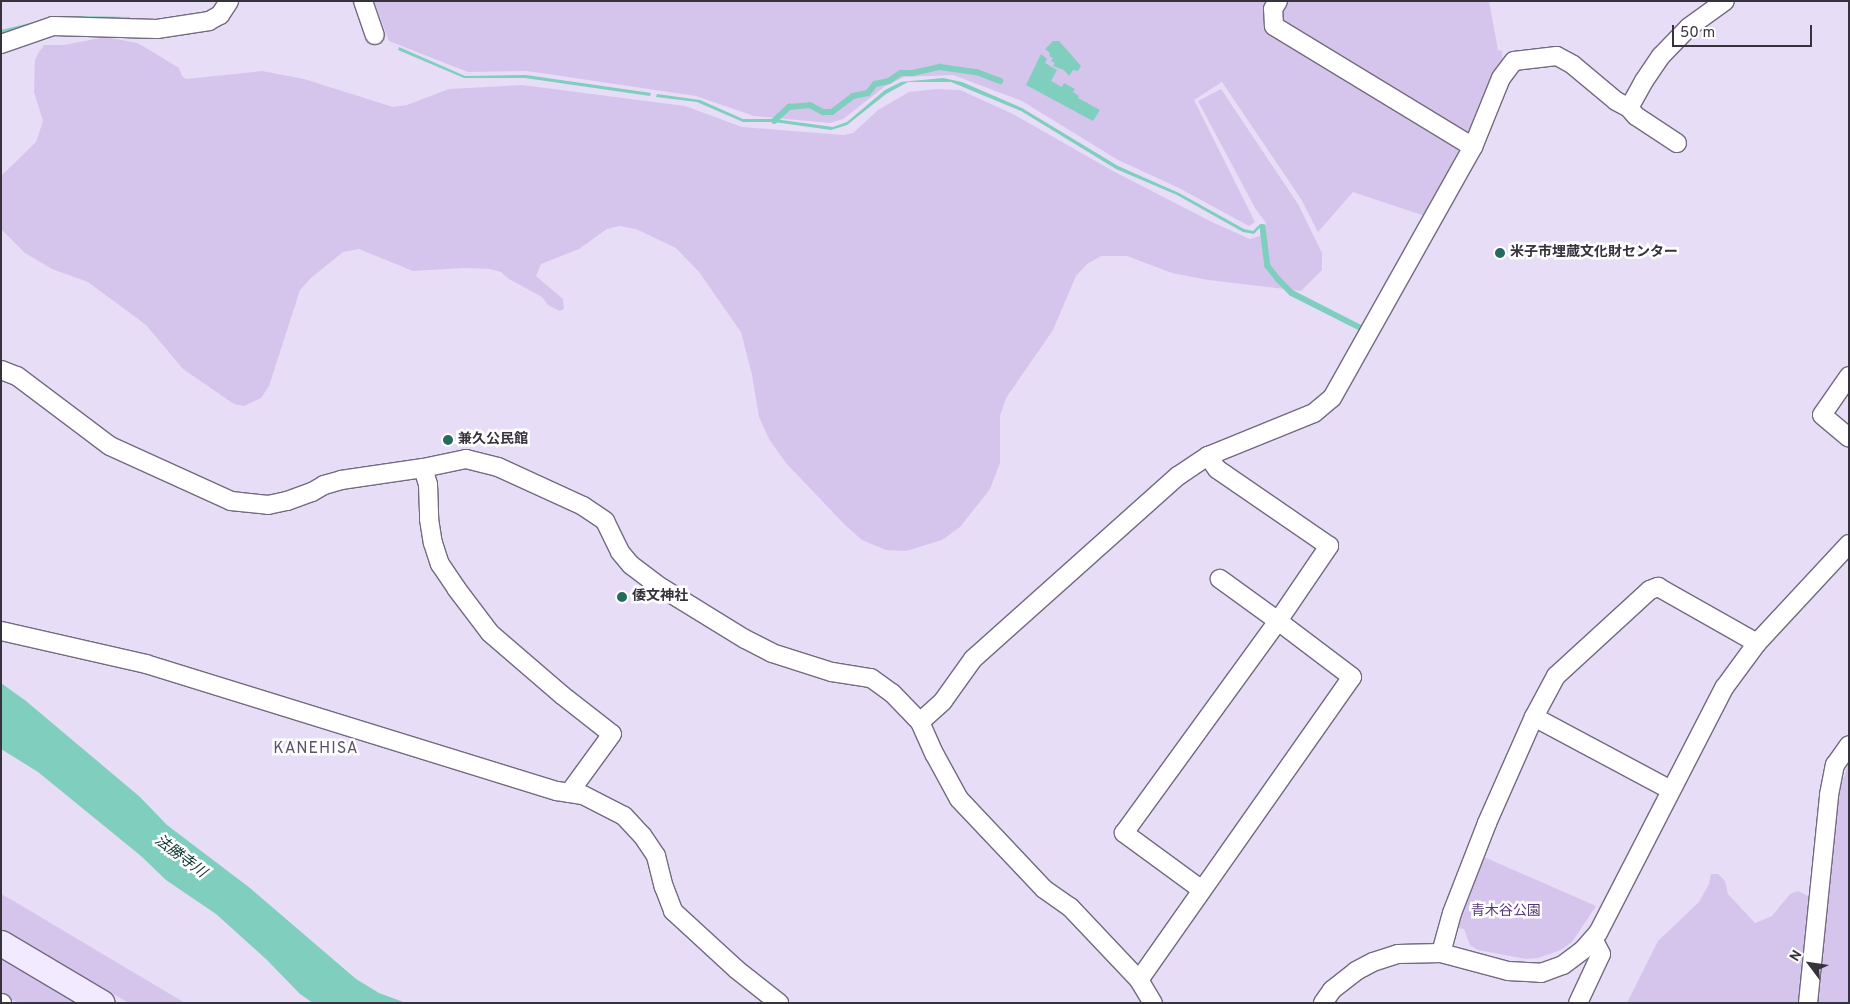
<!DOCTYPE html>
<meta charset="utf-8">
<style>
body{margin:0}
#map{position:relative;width:1850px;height:1004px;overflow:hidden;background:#e7ddf6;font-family:Overpass,"Noto Sans JP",sans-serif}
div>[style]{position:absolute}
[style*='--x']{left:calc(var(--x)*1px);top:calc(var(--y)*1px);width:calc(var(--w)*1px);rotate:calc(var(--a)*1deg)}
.green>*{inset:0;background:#d5c5ec}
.water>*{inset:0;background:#80cebe}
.stream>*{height:5.5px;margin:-2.75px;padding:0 2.75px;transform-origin:2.75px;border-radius:2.75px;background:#80cebe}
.roads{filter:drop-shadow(1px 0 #736a80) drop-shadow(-1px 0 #736a80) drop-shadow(0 1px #736a80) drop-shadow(0 -1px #736a80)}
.minor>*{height:18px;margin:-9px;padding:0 9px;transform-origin:9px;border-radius:9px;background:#fff}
.secondary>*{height:25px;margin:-12.5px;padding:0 12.5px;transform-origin:12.5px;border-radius:12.5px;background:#f2eafe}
.dots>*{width:14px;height:14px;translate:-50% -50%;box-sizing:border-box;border:2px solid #fff;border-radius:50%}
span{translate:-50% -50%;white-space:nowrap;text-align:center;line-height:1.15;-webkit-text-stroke:5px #fff;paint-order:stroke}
.poi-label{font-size:14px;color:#37333d;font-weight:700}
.left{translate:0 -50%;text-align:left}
.park-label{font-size:14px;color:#563779}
.water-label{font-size:15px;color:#0d332d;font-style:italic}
.quarter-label{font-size:16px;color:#5a5166;letter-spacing:1px}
.frame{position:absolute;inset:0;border:2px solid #37333d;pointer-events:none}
.north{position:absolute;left:1785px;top:939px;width:50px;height:50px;-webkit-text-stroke:4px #fff;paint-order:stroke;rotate:301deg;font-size:14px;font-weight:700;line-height:20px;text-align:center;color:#37333d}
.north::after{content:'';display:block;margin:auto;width:18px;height:22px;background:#37333d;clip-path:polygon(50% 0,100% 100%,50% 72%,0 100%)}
.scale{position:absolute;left:1672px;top:25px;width:140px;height:22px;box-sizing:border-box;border:2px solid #37333d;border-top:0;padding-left:6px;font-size:15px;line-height:18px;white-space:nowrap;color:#37333d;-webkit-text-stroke:4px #fff;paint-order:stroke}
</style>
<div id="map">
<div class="green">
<div style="clip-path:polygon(374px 1px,1267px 1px,1265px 14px,1456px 144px,1459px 155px,1425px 216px,1353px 192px,1318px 232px,1301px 199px,1222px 82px,1194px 100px,1255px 222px,1249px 226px,1179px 188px,1118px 160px,1022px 101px,953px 75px,904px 77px,884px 87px,843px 119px,830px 123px,754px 116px,696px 96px,527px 71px,468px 72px,389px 41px)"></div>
<div style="clip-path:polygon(1281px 1px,1489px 1px,1498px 50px,1502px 51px,1503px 65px,1473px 131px,1462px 132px,1288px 25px,1281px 18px)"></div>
<div style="clip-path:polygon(106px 37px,137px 43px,148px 49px,179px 68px,182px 76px,186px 79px,262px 71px,304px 79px,393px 107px,407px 105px,449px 89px,522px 85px,685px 106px,742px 127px,843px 135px,853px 133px,878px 110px,909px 92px,937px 89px,960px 90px,1013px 114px,1113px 171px,1212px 222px,1250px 239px,1260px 236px,1266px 223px,1255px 208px,1198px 101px,1221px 89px,1298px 204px,1322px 253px,1322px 270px,1301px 291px,1208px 280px,1172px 273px,1127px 256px,1101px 256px,1087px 264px,1076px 276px,1053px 330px,1006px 398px,1000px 416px,1000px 463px,990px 489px,960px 527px,942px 540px,906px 551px,886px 550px,862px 540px,845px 525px,786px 463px,769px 439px,759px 417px,752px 375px,741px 332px,699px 272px,676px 248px,636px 229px,619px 226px,607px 229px,579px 249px,541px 264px,536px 276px,563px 299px,564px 309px,560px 311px,548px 305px,542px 297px,509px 279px,501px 272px,490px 269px,464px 268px,413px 271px,359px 249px,343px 252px,311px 278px,300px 290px,269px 386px,261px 398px,244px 406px,234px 404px,183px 369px,146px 325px,88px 282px,52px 269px,25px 253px,1px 229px,1px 176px,36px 142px,43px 121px,34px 92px,35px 60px,39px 52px,44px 45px,64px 45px)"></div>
<div style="clip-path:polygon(1849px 762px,1849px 1003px,1817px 1003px,1837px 796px)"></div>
<div style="clip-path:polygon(1484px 857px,1596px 906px,1572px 942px,1561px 950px,1538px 958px,1526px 959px,1478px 950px,1470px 945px,1464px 929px,1458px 928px,1466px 897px)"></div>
<div style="clip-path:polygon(1711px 874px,1718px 874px,1725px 881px,1728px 894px,1755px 923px,1772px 916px,1790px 894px,1798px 891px,1810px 897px,1799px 1003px,1627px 1003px,1658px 941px,1699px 902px,1709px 884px)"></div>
<div style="clip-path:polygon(1px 894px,17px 903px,185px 1003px,129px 1003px,1px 930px)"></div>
<div style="clip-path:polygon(1px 959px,78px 1003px,20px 1003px,1px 996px)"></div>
</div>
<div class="water">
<div style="clip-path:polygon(81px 16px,130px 17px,130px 20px,51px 20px,1px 34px,1px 30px,51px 18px)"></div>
<div style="clip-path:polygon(1053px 41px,1059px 41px,1081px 66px,1078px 71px,1073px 70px,1069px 76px,1064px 70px,1053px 66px,1055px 63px,1051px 61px,1053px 58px,1049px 56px,1050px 53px,1045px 49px)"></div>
<div style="clip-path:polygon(399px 47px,465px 76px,526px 75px,651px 93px,650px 96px,525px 78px,464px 78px,398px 50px)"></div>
<div style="clip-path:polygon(1041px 54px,1047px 59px,1045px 63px,1057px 70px,1051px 81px,1062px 87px,1064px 83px,1075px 89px,1073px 92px,1079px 96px,1078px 98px,1100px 110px,1093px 121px,1026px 85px)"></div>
<div style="clip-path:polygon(943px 78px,962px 82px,1022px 108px,1118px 166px,1179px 193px,1244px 229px,1253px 231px,1260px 224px,1262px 225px,1254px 234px,1243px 232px,1177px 195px,1116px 169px,1021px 111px,951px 82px,908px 82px,886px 94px,847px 125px,831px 130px,774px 122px,743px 122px,697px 102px,656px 97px,657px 94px,700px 100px,743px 119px,774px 119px,833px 127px,847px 122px,885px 90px,901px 82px)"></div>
<div style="clip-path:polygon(1px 683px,26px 701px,140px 797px,167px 825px,250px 888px,356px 979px,379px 993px,406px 1003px,313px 1003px,300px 994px,267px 960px,216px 914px,166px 880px,141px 856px,38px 772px,1px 749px)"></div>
</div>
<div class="stream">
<div style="--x:774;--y:121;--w:21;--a:-43"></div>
<div style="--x:789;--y:107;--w:21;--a:-5"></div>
<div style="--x:810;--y:105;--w:15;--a:28"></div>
<div style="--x:823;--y:112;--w:9;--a:0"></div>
<div style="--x:832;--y:112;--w:26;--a:-37"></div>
<div style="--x:853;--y:96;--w:15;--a:-11"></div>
<div style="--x:868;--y:93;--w:11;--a:-52"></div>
<div style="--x:875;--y:84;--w:14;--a:-12"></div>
<div style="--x:889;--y:81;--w:14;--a:-34"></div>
<div style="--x:901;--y:73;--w:12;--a:0"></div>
<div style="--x:913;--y:73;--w:28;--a:-13"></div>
<div style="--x:940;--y:67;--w:37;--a:8"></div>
<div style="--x:977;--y:72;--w:25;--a:21"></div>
<div style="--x:1263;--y:227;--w:39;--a:83"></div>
<div style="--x:1268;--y:266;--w:18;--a:52"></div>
<div style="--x:1279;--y:280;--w:18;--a:45"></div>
<div style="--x:1292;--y:293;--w:75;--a:26.9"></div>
</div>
<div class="roads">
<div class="minor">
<div style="--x:363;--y:1;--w:36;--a:71"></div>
<div style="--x:1;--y:44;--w:55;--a:-19.1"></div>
<div style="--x:53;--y:26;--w:104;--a:1.7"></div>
<div style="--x:157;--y:29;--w:53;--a:-8.7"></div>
<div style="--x:209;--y:21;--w:13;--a:-29"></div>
<div style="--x:220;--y:15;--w:17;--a:-57"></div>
<div style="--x:1629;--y:108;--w:11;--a:49"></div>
<div style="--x:1636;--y:116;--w:49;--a:33.4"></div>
<div style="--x:1473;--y:147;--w:74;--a:-67.9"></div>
<div style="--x:1501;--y:78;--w:21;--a:-53"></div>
<div style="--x:1514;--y:61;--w:43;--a:-6.6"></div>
<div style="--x:1557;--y:56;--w:18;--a:29"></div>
<div style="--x:1573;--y:65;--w:56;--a:39.9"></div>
<div style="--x:1616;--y:101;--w:15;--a:28"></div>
<div style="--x:1629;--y:108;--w:31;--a:-61"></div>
<div style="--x:1644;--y:81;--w:30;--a:-56"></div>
<div style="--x:1661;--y:56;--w:40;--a:-46"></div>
<div style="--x:1689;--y:27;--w:44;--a:-35.8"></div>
<div style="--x:1;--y:370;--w:17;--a:21"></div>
<div style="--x:17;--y:376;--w:116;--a:37"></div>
<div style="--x:110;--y:446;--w:133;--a:24.4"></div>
<div style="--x:231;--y:501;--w:37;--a:6"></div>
<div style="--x:268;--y:505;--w:19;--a:-12"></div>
<div style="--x:287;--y:501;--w:27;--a:-20"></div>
<div style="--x:312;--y:492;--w:14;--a:-30"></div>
<div style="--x:324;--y:485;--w:18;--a:-16"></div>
<div style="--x:341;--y:480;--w:83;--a:-8.3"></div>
<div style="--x:423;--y:468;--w:44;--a:-11.8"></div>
<div style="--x:466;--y:459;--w:33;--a:14"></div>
<div style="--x:498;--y:467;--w:94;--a:24.6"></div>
<div style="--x:583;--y:506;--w:27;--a:34"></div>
<div style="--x:605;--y:521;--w:34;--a:64"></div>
<div style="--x:620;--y:552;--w:17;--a:50"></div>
<div style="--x:631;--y:565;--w:39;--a:37"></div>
<div style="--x:662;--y:588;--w:97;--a:31.6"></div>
<div style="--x:745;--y:639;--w:30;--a:27"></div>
<div style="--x:772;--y:653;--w:63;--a:17.6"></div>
<div style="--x:832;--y:672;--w:39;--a:9"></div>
<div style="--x:871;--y:678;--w:26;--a:36"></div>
<div style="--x:892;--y:693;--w:40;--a:46"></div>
<div style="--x:920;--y:722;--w:36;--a:66"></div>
<div style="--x:935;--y:755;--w:50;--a:61.4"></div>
<div style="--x:959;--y:799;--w:124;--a:46.6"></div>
<div style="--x:1044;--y:889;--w:32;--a:35"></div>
<div style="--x:1070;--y:907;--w:100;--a:46.6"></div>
<div style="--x:1139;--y:980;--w:27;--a:59"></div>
<div style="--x:1849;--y:376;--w:47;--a:124.7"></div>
<div style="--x:1822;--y:415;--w:35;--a:40"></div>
<div style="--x:423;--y:468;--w:17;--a:73"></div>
<div style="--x:428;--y:484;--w:35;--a:88"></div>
<div style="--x:429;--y:519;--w:24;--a:81"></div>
<div style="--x:433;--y:543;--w:22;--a:72"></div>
<div style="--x:440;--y:564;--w:29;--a:56"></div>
<div style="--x:456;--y:588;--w:56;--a:52.9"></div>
<div style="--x:490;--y:633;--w:95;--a:40.7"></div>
<div style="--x:562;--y:695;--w:63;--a:38"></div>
<div style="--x:612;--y:734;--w:73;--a:126.1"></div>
<div style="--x:1;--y:631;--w:149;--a:12.8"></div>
<div style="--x:146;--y:664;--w:430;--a:17.2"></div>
<div style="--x:557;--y:791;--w:26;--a:9"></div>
<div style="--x:583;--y:795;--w:46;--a:27.1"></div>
<div style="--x:624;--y:816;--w:26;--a:47"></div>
<div style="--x:642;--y:835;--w:25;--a:56"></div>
<div style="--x:656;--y:856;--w:32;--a:76"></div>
<div style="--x:664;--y:887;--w:26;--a:69"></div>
<div style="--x:673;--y:911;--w:86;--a:42.6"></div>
<div style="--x:736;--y:969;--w:55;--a:38.3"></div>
<div style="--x:1534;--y:717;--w:155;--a:28.1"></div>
<div style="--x:920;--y:722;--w:31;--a:-42"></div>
<div style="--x:943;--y:701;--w:52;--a:-54.5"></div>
<div style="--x:973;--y:659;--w:275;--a:-41.8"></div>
<div style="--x:1178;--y:476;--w:36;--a:-34"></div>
<div style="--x:1208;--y:456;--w:114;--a:-22.1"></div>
<div style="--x:1314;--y:413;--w:23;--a:-40"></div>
<div style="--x:1332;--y:398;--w:288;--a:-60.7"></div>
<div style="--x:1473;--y:147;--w:233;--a:-148.7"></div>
<div style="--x:1274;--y:26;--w:17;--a:-93"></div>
<div style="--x:1273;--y:9;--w:9;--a:-58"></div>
<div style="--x:1202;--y:890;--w:97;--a:-143.8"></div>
<div style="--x:1124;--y:833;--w:262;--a:-54"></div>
<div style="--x:1278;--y:621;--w:72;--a:-144.1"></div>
<div style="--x:1441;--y:953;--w:41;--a:-74.6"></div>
<div style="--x:1452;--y:913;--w:97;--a:-68.7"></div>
<div style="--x:1487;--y:823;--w:116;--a:-66.1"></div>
<div style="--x:1534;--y:717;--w:47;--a:-61.8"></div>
<div style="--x:1556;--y:676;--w:127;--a:-42.5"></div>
<div style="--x:1650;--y:590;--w:9;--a:-21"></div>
<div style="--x:1658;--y:587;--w:114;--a:29.5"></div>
<div style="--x:1139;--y:980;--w:370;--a:-54.9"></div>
<div style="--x:1352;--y:677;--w:93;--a:-142.9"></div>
<div style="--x:1278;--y:621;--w:91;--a:-55.8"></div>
<div style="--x:1329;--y:546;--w:136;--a:-145.5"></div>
<div style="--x:1217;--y:469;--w:16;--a:-125"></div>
<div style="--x:1;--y:1003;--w:1;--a:0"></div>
<div style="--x:1323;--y:1003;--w:16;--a:-55"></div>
<div style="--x:1332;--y:990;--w:31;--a:-38"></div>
<div style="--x:1356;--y:971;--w:19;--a:-28"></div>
<div style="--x:1373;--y:962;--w:26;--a:-18"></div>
<div style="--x:1398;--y:954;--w:43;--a:-1.3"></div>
<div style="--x:1441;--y:953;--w:69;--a:15"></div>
<div style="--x:1508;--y:971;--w:33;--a:3"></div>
<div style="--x:1541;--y:973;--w:23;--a:-20"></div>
<div style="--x:1563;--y:965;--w:25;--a:-37"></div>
<div style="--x:1583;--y:950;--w:23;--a:-49"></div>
<div style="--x:1598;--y:933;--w:276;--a:-62.8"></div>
<div style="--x:1724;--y:688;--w:56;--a:-53.7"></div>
<div style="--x:1757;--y:643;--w:135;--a:-47.1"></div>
<div style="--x:1578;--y:1003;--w:54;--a:-64.9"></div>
<div style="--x:1601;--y:954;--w:17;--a:-118"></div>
<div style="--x:1808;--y:1003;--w:209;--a:-84.2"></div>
<div style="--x:1829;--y:795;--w:31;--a:-79"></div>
<div style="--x:1835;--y:765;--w:24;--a:-55"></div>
</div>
<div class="secondary">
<div style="--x:1;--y:943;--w:117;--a:30.7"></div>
</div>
</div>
<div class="dots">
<div style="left:1500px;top:253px;background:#256b5f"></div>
<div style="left:448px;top:440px;background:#256b5f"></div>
<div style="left:622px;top:597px;background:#256b5f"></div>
</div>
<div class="poi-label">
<span class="left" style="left:1510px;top:253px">米子市埋蔵文化財センター</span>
<span class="left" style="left:458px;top:440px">兼久公民館</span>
<span class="left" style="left:632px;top:597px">倭文神社</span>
</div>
<div class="park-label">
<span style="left:1506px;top:912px">青木谷公園</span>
</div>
<div class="water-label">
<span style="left:180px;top:857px;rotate:37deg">法勝寺川</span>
</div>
<div class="quarter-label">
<span style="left:316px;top:749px">KANEHISA</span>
</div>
<div class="frame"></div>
<div class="north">N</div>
<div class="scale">50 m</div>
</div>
